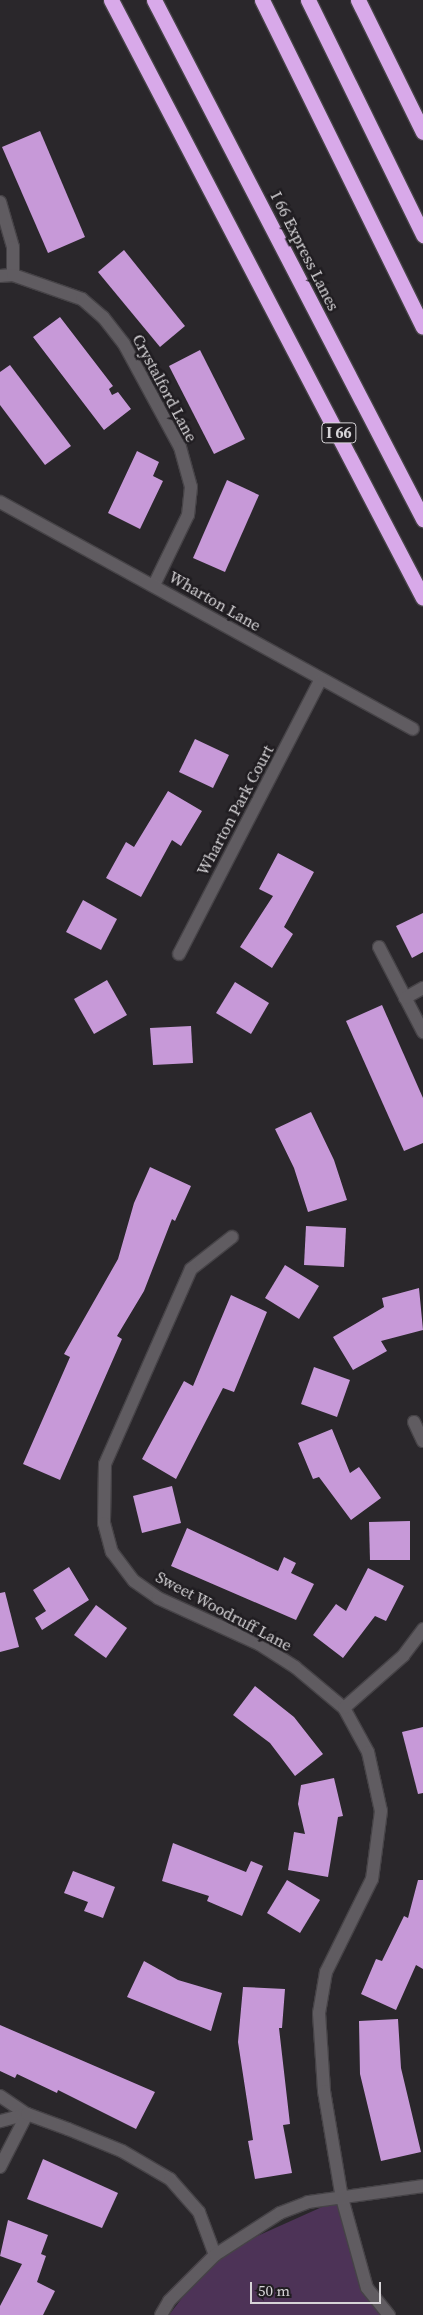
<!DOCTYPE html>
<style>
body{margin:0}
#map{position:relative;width:423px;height:2315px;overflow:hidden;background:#2a272b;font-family:"Source Serif 4",serif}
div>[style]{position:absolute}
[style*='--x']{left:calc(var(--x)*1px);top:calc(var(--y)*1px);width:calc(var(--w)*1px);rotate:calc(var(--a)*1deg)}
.green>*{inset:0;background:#4d3357}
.building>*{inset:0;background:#c799d8}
.roads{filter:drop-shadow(1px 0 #464347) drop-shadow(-1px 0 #464347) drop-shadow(0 1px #464347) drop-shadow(0 -1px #464347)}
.minor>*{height:12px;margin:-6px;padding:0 6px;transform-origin:6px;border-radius:6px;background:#605c61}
.highway>*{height:15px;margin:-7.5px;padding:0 7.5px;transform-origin:7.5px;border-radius:7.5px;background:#d8a9e9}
span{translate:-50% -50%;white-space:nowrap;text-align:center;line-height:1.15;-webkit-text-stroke:5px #201d21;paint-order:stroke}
.shield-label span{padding:1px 4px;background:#201d21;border:1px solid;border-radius:4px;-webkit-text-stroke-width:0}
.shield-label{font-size:15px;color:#d6d4d7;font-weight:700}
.street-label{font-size:16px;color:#d6d4d7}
.scale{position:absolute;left:250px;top:2282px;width:131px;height:22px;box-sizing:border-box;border:2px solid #d6d4d7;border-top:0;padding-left:6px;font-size:15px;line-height:18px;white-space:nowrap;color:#d6d4d7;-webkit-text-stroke:4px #201d21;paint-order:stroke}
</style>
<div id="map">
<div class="green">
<div style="clip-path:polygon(342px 2198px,359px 2263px,389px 2315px,169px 2315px,215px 2255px)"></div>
</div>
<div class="building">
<div style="clip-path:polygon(40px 131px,85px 237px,48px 253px,2px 147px)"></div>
<div style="clip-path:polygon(124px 250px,185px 326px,160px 347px,98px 272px)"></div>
<div style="clip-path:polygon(60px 317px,113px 386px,109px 389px,112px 395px,118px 392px,131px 409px,104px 430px,33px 337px)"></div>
<div style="clip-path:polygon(200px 350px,245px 439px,214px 454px,169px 366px)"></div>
<div style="clip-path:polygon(10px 365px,71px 446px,45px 465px,0 405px,0 372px)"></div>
<div style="clip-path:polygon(137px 451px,159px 462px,153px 476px,163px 481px,140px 529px,108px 513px)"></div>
<div style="clip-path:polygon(227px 480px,259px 495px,225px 572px,193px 558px)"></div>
<div style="clip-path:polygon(195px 739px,229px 755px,213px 788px,179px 772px)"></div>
<div style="clip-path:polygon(168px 791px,202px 811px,181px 846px,172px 840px,141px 897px,106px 878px,126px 842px,134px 847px)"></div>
<div style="clip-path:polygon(278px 853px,314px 872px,284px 927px,293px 934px,272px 968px,240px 947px,273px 896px,259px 889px)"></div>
<div style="clip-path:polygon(83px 900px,117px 919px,101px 950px,66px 932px)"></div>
<div style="clip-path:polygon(423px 913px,423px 952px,412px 958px,396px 926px)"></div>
<div style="clip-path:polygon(107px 980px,127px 1015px,94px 1034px,74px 999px)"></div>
<div style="clip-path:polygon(235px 982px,269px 1003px,251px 1034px,216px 1013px)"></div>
<div style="clip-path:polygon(382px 1005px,423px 1098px,423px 1143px,404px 1151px,346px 1021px)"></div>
<div style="clip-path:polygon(191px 1026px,193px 1063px,153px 1065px,150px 1028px)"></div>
<div style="clip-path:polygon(311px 1112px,334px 1160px,347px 1200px,308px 1212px,294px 1168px,275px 1129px)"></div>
<div style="clip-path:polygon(150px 1167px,191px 1186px,175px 1221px,172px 1219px,144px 1291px,117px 1336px,122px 1339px,60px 1480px,23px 1464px,70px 1357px,64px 1354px,118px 1259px,134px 1203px)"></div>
<div style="clip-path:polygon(306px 1226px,346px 1228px,344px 1267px,304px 1265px)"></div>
<div style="clip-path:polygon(285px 1265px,319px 1286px,299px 1319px,265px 1298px)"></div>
<div style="clip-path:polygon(419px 1288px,423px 1330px,381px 1341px,387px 1351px,353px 1370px,333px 1337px,384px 1307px,382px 1298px)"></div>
<div style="clip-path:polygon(231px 1295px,267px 1312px,234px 1392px,223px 1388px,176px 1479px,142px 1459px,184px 1381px,193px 1386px)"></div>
<div style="clip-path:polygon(314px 1367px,350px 1380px,337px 1417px,301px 1404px)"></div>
<div style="clip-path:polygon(332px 1429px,350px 1473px,359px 1467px,381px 1498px,351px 1520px,319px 1477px,313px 1479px,298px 1443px)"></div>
<div style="clip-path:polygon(172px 1486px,181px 1523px,142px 1533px,133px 1496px)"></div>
<div style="clip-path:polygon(410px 1521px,410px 1560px,370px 1560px,369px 1522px)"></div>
<div style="clip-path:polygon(187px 1528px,278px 1571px,284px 1557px,296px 1563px,291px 1573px,314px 1584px,296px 1620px,171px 1566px)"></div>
<div style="clip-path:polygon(69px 1567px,89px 1600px,42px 1630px,35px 1618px,46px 1611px,33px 1590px)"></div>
<div style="clip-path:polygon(368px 1568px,404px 1586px,386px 1621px,375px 1616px,343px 1658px,313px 1635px,336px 1604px,346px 1611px)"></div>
<div style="clip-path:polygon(5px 1592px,19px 1647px,0 1652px,0 1593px)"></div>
<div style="clip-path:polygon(96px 1605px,127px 1628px,106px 1658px,74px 1635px)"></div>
<div style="clip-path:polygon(255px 1686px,294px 1717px,323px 1754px,295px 1776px,270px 1743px,233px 1715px)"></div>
<div style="clip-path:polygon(423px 1727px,423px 1793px,418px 1794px,402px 1732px)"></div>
<div style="clip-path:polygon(334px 1778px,343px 1816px,338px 1817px,328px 1877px,288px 1870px,294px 1832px,305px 1834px,298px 1804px,301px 1785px)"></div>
<div style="clip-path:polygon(173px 1843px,246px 1872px,251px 1861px,263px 1866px,242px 1916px,207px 1901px,209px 1896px,162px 1881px)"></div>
<div style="clip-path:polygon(73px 1871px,115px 1887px,103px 1918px,84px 1911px,88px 1902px,64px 1893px)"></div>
<div style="clip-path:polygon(287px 1880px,320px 1900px,300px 1933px,267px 1913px)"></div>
<div style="clip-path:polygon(418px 1880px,423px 1880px,423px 1969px,416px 1965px,396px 2010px,361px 1994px,376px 1959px,382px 1961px,404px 1916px,408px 1918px)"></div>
<div style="clip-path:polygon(144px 1961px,178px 1980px,222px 1993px,211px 2031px,127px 1997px)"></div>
<div style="clip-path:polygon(243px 1987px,285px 1989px,282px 2028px,279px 2028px,290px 2124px,283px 2125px,292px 2173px,255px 2179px,248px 2141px,253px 2140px,238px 2042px)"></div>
<div style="clip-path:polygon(398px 2019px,401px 2068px,421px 2152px,381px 2161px,360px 2074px,359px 2021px)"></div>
<div style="clip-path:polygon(0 2025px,155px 2092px,136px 2129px,58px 2090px,57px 2093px,17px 2074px,15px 2078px,0 2071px)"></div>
<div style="clip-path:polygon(43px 2159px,118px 2193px,102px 2228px,27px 2199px)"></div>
<div style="clip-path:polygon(8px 2220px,48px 2235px,41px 2254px,46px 2256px,37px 2282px,55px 2291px,43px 2315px,0 2315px,0 2306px,22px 2264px,0 2256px)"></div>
</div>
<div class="roads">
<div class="minor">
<div style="--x:0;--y:202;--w:47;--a:73.9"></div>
<div style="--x:13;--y:247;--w:28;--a:90"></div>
<div style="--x:0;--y:276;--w:13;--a:-4"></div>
<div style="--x:13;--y:275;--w:73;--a:19.2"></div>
<div style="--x:82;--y:299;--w:28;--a:41"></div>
<div style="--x:103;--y:317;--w:34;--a:52"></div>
<div style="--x:124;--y:344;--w:117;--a:61.5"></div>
<div style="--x:180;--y:447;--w:41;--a:74.6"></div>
<div style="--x:191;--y:487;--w:28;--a:96"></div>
<div style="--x:188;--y:515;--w:78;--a:115.9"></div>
<div style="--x:0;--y:502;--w:471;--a:28.8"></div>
<div style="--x:379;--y:947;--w:96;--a:62.6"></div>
<div style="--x:179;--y:954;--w:307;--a:-62.7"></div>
<div style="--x:405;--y:998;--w:21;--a:-29"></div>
<div style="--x:232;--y:1237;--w:52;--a:142"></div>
<div style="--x:191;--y:1269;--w:213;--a:113.8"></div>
<div style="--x:105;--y:1464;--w:59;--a:91"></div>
<div style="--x:104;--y:1523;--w:30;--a:75"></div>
<div style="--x:112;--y:1552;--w:36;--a:53"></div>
<div style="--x:134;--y:1581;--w:29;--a:35"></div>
<div style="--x:158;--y:1598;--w:111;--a:24.5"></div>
<div style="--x:259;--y:1644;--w:43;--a:32.6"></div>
<div style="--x:295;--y:1667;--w:64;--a:39.9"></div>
<div style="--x:344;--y:1708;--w:50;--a:61.4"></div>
<div style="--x:368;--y:1752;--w:60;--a:77.6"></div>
<div style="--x:381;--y:1811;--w:69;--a:97.5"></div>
<div style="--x:372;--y:1879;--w:104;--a:116.3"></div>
<div style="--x:326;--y:1972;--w:42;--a:99.7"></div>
<div style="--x:319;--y:2013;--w:78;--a:86.3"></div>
<div style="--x:324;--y:2091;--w:109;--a:80.5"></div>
<div style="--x:342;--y:2198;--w:93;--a:74.5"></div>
<div style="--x:367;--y:2288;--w:35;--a:51"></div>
<div style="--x:414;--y:1422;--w:21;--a:65"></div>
<div style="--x:344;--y:1708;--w:79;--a:-41.4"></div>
<div style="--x:403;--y:1656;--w:34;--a:-53"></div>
<div style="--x:0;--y:2096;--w:32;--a:34"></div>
<div style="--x:27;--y:2114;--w:28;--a:165"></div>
<div style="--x:0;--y:2167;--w:59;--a:-63"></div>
<div style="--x:27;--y:2114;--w:44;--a:20.1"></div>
<div style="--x:68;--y:2129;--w:58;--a:22.2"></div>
<div style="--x:122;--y:2151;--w:56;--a:30.3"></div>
<div style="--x:170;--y:2179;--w:44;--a:48.7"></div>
<div style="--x:199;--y:2212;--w:46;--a:69.6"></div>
<div style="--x:161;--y:2315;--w:16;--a:-60"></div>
<div style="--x:169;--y:2301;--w:65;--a:-45"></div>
<div style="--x:215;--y:2255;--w:77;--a:-32.9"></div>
<div style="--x:280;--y:2213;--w:30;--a:-21"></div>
<div style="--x:308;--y:2202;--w:116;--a:-7.9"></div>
</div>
<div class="highway">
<div style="--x:111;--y:0;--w:674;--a:62.45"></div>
<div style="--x:154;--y:0;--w:585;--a:62.6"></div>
<div style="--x:262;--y:0;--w:364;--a:63.8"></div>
<div style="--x:308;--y:0;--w:262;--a:63.9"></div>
<div style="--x:358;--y:0;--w:147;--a:63.8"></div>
</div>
</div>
<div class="shield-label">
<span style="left:339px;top:433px">I 66</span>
</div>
<div class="street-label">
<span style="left:305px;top:251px;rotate:63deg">I 66 Express Lanes</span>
<span style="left:165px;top:388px;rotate:62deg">Crystalford Lane</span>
<span style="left:215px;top:601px;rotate:30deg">Wharton Lane</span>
<span style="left:235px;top:810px;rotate:-62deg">Wharton Park Court</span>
<span style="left:224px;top:1611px;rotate:28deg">Sweet Woodruff Lane</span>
</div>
<div class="scale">50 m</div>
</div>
